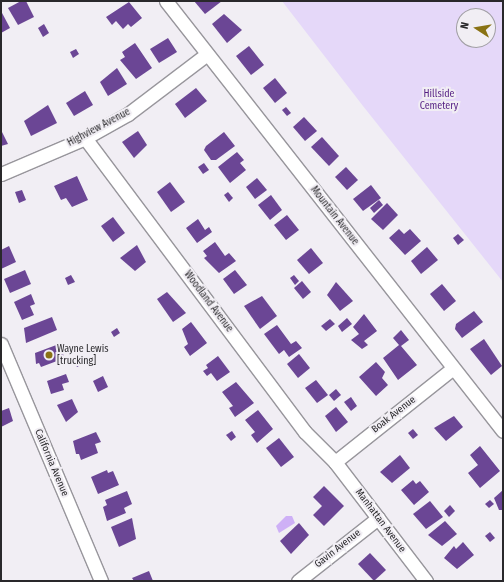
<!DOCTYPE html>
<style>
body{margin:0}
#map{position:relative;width:504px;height:582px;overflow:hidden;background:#f1eef4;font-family:"Fira Sans Condensed",sans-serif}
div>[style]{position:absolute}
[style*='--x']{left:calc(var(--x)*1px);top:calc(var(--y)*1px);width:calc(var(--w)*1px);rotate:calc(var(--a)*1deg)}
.green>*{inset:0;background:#e5d8f9}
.water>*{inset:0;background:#ceb0f6}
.building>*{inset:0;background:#6b4695}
.roads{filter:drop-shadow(1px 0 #98969c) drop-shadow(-1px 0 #98969c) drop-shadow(0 1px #98969c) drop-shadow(0 -1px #98969c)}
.street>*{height:13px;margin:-6.5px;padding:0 6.5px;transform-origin:6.5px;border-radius:6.5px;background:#fff}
.dots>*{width:11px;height:11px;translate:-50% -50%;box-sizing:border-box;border:2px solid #f1eef4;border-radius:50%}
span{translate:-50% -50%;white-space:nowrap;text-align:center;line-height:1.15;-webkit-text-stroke:4px #f1eef4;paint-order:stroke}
.park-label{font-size:10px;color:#541f83}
.street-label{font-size:10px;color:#29282b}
.poi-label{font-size:10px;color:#29282b}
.left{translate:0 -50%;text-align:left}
.frame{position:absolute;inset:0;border:2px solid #29282b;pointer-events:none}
.north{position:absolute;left:456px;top:8px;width:40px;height:40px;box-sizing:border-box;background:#f1eef4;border:1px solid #a19fa4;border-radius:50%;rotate:282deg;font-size:11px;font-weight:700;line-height:16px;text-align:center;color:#29282b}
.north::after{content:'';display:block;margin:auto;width:14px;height:18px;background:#897214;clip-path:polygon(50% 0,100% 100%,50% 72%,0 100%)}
</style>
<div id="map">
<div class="green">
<div style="clip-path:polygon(evenodd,282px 1px,503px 1px,503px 282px,363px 106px,282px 1px,464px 16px,488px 16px,488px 40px,464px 40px,464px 16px)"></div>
</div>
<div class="water">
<div style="clip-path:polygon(286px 516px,292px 516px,295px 523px,279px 533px,276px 526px)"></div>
</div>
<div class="building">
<div style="clip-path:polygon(21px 1px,26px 1px,34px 17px,18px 25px,8px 8px)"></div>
<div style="clip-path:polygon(194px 1px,222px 1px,205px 14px)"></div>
<div style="clip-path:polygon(129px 2px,142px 18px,131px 27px,128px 24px,123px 29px,116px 21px,112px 25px,106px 17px)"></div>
<div style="clip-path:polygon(1px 11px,10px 28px,1px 33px)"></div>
<div style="clip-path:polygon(224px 14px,242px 30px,227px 43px,212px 24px)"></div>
<div style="clip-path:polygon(44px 24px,49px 33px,43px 37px,38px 28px)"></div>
<div style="clip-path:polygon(168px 38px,177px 52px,159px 63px,150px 49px)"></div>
<div style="clip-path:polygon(135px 43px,152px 68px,136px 79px,120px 60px,125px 57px,122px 52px)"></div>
<div style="clip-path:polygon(249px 46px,264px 65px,251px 75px,236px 56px)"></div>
<div style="clip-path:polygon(76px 49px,79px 54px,73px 58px,70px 52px)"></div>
<div style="clip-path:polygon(117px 68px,127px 84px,108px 96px,100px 82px)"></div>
<div style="clip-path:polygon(275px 78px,287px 93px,275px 103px,263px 88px)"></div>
<div style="clip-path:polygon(196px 88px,207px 101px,185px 118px,175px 104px)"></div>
<div style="clip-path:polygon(85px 91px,93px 105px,74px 116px,66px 103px)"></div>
<div style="clip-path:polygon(48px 105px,57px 123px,31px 136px,24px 121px)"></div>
<div style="clip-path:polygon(286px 107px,291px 113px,287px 116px,282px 110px)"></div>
<div style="clip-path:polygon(304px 117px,317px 131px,305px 141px,293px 127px)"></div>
<div style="clip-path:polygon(1px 130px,8px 144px,1px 146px)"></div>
<div style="clip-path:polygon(138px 131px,147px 145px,134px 158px,122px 142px)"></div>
<div style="clip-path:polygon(224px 132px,235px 146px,216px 160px,211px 160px,204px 150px,206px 146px)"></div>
<div style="clip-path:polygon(322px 137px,339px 156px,329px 166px,311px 147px)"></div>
<div style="clip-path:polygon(237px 152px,244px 160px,240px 163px,246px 170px,230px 183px,218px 167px)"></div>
<div style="clip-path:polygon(204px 163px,209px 170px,203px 174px,198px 167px)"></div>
<div style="clip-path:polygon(346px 167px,358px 180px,347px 190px,335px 177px)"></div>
<div style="clip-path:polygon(77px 176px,88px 200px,72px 207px,66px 198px,61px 200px,54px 186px)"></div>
<div style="clip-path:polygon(257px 178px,267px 190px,255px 199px,246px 187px)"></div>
<div style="clip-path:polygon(170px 182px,185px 202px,171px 212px,157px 192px)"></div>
<div style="clip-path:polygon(371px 185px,381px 198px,363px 211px,353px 199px)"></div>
<div style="clip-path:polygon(22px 190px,26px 200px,19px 203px,15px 192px)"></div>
<div style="clip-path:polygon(228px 192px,233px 198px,229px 202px,224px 195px)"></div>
<div style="clip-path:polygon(271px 195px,282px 210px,270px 220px,258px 205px)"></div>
<div style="clip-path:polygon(379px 200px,383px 205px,374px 213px,370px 208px)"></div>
<div style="clip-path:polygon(387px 203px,398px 215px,383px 230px,371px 219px)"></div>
<div style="clip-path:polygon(287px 215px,299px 230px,286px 240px,274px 225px)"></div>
<div style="clip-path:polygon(113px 217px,125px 233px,113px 242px,101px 226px)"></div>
<div style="clip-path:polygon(198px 219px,205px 230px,209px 227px,212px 232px,197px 243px,186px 228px)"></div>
<div style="clip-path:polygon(399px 229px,404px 234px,410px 229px,421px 241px,405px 255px,389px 238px)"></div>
<div style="clip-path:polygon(458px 234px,464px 240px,458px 245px,453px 238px)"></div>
<div style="clip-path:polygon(215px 242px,225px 256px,229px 253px,236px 261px,219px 273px,204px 258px,207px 256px,203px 251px)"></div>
<div style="clip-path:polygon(137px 245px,146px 262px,135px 271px,120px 258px)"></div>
<div style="clip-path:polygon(9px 246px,16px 262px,1px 269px,1px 250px)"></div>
<div style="clip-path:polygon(427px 247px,438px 260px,421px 274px,411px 261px)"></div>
<div style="clip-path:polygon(311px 248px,323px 263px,309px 274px,297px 260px)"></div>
<div style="clip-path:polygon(25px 270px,31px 284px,10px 293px,4px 279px)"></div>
<div style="clip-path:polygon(235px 270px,247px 285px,234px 294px,223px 279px)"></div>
<div style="clip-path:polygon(71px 275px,75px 282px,68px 285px,65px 278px)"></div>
<div style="clip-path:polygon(294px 275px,299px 281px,295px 285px,290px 278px)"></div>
<div style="clip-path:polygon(302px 281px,311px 292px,303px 299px,294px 288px)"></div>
<div style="clip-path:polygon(336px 282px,353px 301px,340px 311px,327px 295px)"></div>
<div style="clip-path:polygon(442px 284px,456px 301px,444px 311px,430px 294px)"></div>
<div style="clip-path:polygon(167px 292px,186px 313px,173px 322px,157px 299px)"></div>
<div style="clip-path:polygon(31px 294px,35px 304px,30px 306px,34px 315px,22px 320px,14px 302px)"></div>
<div style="clip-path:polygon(262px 296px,277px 316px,260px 329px,244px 306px)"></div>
<div style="clip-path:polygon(474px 311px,483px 322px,462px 338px,455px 329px,456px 324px)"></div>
<div style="clip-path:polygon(364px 314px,377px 331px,364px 341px,368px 345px,362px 349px,351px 340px,359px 334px,353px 327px)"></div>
<div style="clip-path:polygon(52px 317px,57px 330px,26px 343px,24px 328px)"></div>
<div style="clip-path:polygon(347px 318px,352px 324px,342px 332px,338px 326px)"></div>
<div style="clip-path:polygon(330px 319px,335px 324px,326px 331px,321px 326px)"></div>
<div style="clip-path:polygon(191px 322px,207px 343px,190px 356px,184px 347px,188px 344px,182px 329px)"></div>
<div style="clip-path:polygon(277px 325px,291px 344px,296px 341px,302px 348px,289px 357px,284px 350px,279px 354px,264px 334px)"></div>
<div style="clip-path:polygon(117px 328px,120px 333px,114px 337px,111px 332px)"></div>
<div style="clip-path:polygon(401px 330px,409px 340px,401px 346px,417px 365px,398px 380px,383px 358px,399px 345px,393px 338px)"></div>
<div style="clip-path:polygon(484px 339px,502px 366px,491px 375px,470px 349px)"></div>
<div style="clip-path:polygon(59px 344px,65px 358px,41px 367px,39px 363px,36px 364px,35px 353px)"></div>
<div style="clip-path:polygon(299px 354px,310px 368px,298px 378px,287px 364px)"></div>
<div style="clip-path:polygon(84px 356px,86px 362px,77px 367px,74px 360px)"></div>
<div style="clip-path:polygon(218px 356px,230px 372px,217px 381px,211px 373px,207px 376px,203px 371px,208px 368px,206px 365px)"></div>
<div style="clip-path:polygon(376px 362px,385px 372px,382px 378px,388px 385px,376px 396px,359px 377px)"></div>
<div style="clip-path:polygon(66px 374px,69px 382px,62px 384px,64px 390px,51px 394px,47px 381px)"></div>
<div style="clip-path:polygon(103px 376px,108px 387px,98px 392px,93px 381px)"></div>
<div style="clip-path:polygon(316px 380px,328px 395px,317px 403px,305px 388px)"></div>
<div style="clip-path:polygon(236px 382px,254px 403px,235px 417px,229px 408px,233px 406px,222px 392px)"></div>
<div style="clip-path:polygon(336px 389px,341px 395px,334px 401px,329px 395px)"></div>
<div style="clip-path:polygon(351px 397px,357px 406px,351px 411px,344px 402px)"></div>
<div style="clip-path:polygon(72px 399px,78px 412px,66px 422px,57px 405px)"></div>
<div style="clip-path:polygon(336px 407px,348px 422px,336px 432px,325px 416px)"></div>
<div style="clip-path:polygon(9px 408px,13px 421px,1px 427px,1px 411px)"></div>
<div style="clip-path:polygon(258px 410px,273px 429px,257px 443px,251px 435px,255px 432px,245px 420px)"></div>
<div style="clip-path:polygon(454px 416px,463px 427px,446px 441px,434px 428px)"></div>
<div style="clip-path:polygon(413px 429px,418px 435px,413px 439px,408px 433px)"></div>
<div style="clip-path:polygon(232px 431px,236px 437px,231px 441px,226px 435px)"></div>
<div style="clip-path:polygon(96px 432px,101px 442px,95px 444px,98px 453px,81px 460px,79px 454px,76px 454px,73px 441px)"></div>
<div style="clip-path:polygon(279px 438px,294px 457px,281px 467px,266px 448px)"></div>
<div style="clip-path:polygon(480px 446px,500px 471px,480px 488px,468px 473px,478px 465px,470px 455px)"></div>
<div style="clip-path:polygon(400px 455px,410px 468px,392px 483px,380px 472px)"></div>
<div style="clip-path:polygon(107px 470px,108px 473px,113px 471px,119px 485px,98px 494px,91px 477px)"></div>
<div style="clip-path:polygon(413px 480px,416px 484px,420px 481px,429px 492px,414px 505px,401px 490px)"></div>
<div style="clip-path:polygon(324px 486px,344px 506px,324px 526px,313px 515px,322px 506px,313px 497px)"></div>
<div style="clip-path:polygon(503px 490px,503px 510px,499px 510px,494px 498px)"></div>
<div style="clip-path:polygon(127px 491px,132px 504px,124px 508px,126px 513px,107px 521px,103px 507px,107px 505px,105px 500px)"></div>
<div style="clip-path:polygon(490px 500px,494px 504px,489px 508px,485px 504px)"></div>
<div style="clip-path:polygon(430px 501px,443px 517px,426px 529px,413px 514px)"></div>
<div style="clip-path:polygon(450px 505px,455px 511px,449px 517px,444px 511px)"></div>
<div style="clip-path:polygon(132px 518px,136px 539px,119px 547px,111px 527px)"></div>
<div style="clip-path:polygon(445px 521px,457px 534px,442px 546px,428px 535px)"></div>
<div style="clip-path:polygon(299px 523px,309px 535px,291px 554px,280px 541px)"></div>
<div style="clip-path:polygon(490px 532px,495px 538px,490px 542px,485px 536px)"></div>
<div style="clip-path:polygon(463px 542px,474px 555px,457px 569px,444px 558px,454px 546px,456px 549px)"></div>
<div style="clip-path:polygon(370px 553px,386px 570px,374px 581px,358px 564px)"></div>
<div style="clip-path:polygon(149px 571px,153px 581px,134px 581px,132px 578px)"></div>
</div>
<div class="roads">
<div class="street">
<div style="--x:166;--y:1;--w:546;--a:51.91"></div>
<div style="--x:85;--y:138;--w:367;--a:53.2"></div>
<div style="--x:305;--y:432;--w:42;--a:45"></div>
<div style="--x:335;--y:462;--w:150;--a:52.6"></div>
<div style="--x:1;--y:174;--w:91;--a:-23.2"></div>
<div style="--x:85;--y:138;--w:49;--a:-29.2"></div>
<div style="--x:128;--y:114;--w:99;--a:-37.2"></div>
<div style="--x:1;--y:344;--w:257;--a:67.1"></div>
<div style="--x:335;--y:462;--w:149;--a:-38.5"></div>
<div style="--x:298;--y:581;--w:102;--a:-38.2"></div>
</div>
</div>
<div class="dots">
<div style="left:49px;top:355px;background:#897214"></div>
</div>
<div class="park-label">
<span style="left:439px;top:100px">Hillside<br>Cemetery</span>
</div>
<div class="street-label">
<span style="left:99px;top:128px;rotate:-28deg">Highview Avenue</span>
<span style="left:334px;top:216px;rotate:52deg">Mountain Avenue</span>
<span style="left:208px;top:302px;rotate:53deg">Woodland Avenue</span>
<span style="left:394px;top:415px;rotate:-38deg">Boak Avenue</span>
<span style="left:51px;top:463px;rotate:67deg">California Avenue</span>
<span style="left:380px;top:521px;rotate:53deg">Manhattan Avenue</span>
<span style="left:338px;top:549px;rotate:-38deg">Gavin Avenue</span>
</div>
<div class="poi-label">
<span class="left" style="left:57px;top:355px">Wayne Lewis<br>[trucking]</span>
</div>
<div class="frame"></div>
<div class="north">N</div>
</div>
